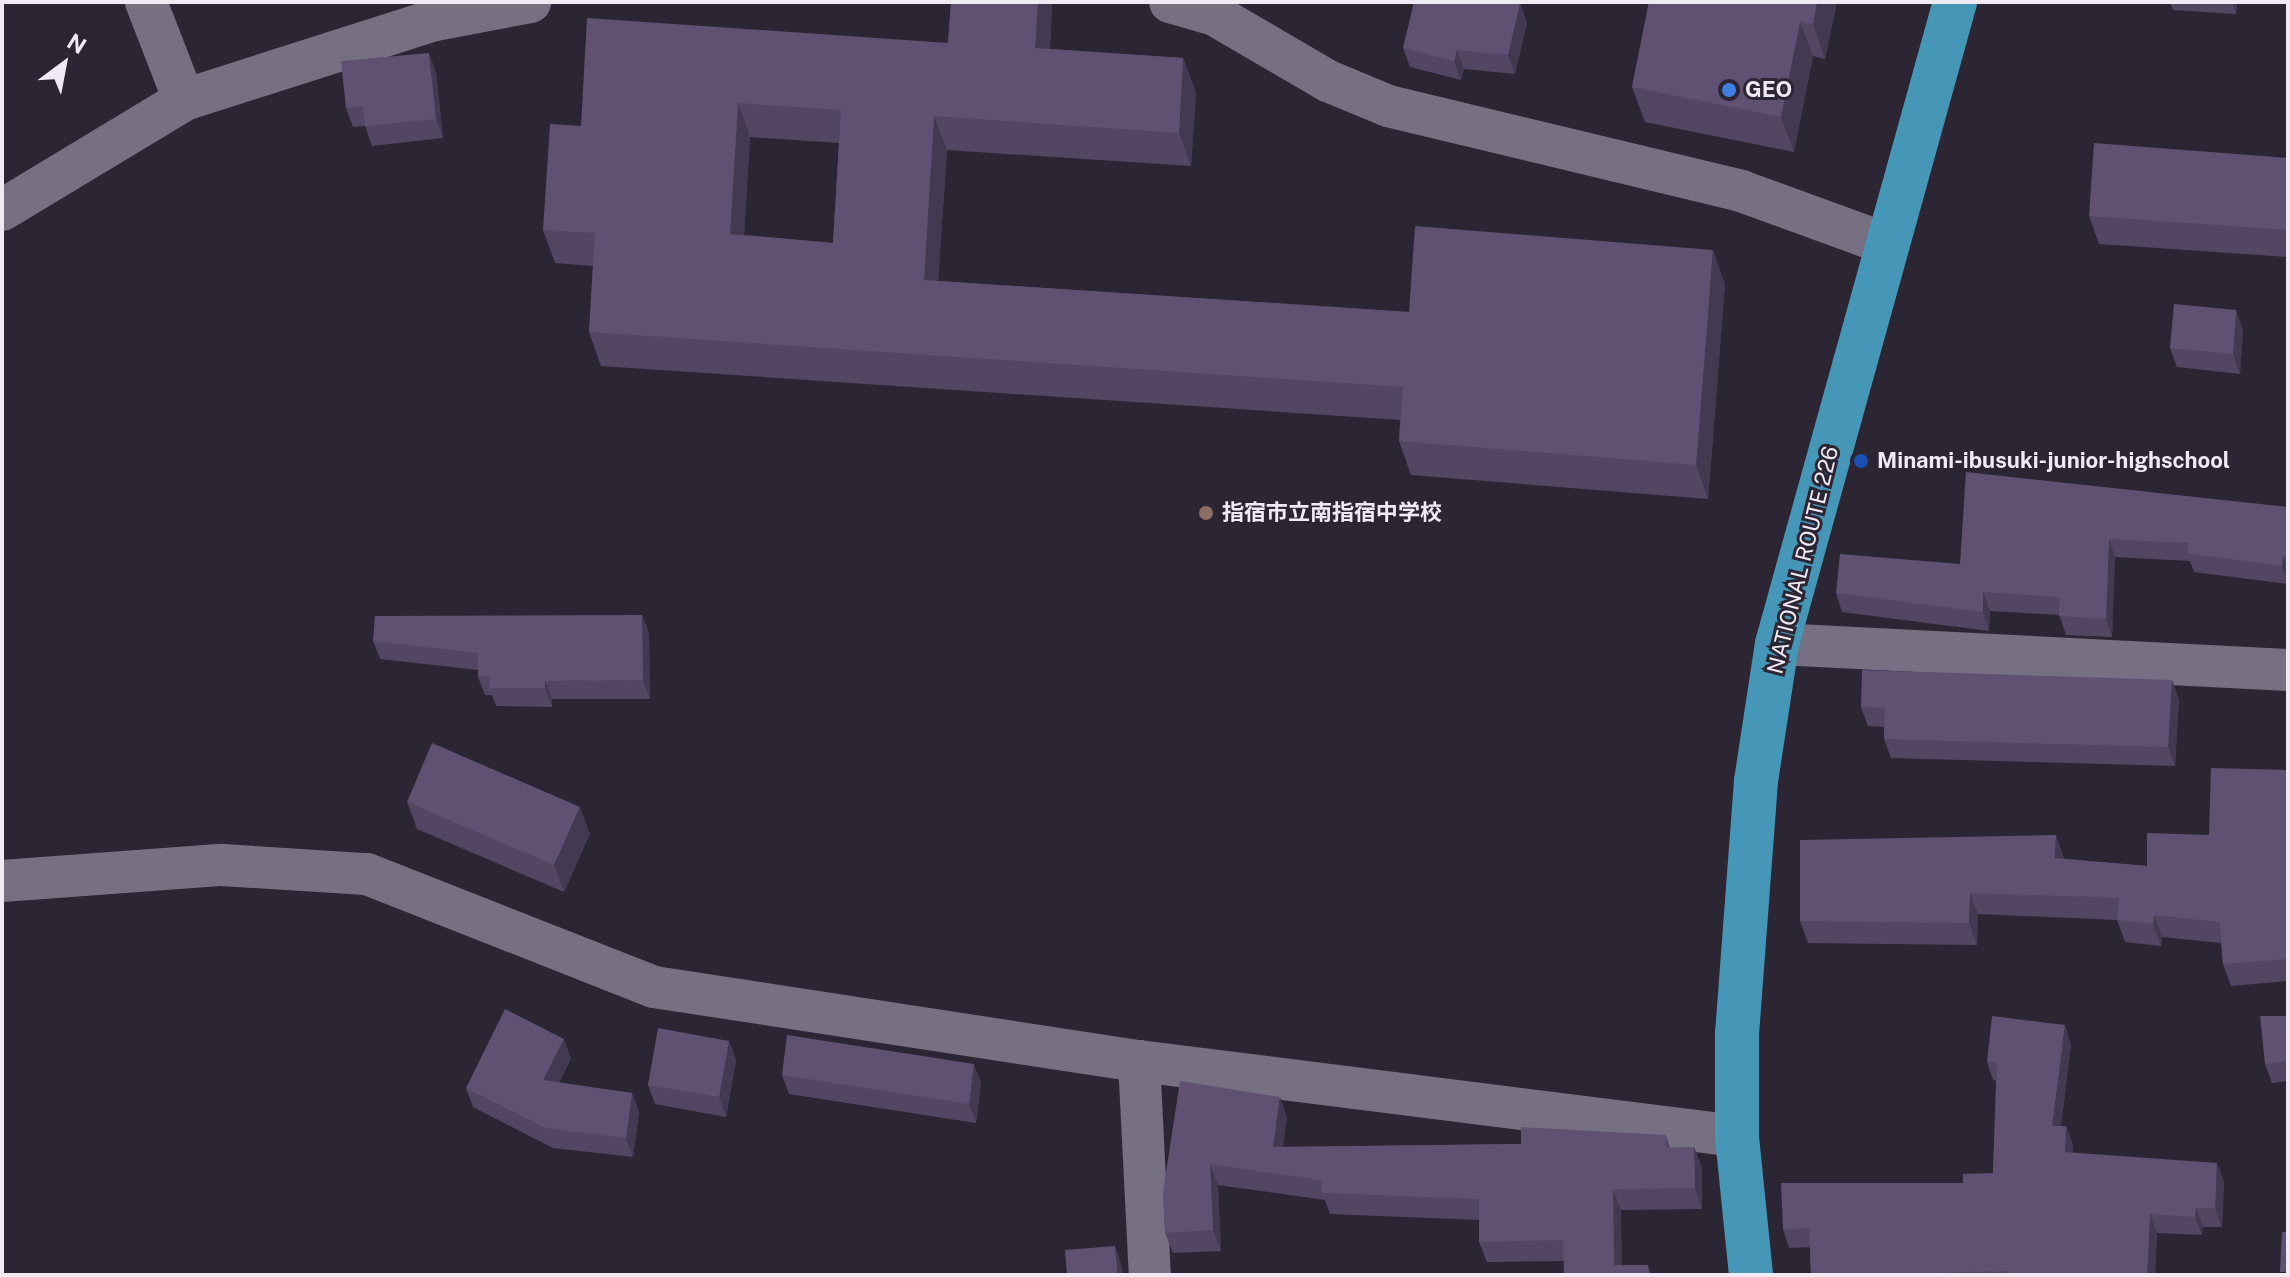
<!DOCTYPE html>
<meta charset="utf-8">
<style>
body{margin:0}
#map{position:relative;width:2290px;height:1277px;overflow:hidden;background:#2c2534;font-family:"Public Sans","Noto Sans JP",sans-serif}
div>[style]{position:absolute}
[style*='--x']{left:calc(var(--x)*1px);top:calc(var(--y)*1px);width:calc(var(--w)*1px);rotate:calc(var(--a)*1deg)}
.minor>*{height:42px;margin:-21px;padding:0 21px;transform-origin:21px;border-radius:21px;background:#777082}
.trunk>*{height:44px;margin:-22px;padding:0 22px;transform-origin:22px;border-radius:22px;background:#4697b7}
.wall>*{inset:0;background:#534663}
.shaded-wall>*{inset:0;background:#433950}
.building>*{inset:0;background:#605173}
.dots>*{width:22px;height:22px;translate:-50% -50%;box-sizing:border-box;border:4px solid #2c2534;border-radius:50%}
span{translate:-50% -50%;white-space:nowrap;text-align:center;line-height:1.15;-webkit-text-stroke:6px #2c2534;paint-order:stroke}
.poi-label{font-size:22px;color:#efeaf4;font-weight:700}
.left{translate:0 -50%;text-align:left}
.street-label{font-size:22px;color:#efeaf4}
.frame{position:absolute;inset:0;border:4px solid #efeaf4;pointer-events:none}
.north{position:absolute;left:24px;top:24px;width:80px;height:80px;-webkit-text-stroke:6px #2c2534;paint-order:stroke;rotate:32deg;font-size:22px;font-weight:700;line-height:32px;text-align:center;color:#efeaf4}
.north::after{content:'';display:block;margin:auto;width:28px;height:36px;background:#efeaf4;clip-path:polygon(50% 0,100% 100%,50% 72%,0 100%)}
</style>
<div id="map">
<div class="minor">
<div style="--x:146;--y:2;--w:105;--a:68.8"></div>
<div style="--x:1170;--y:2;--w:47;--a:16.1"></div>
<div style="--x:1215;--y:15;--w:131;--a:30.3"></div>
<div style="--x:1328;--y:81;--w:65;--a:22.6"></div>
<div style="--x:1388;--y:106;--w:363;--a:13.5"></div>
<div style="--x:1741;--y:191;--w:155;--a:20"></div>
<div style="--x:2;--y:210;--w:213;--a:-31.1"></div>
<div style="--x:184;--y:100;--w:263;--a:-17.7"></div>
<div style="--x:435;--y:20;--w:97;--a:-10.7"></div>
<div style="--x:1777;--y:644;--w:512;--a:2.91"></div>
<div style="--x:2;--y:881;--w:221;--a:-4.2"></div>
<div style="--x:222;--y:865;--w:145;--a:3.6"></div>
<div style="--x:367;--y:874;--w:308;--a:21.5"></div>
<div style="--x:654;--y:987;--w:491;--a:8.7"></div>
<div style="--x:1139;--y:1061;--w:603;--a:7.15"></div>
<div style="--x:1139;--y:1061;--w:214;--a:87.1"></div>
</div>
<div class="trunk">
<div style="--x:1751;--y:1275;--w:140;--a:-95.8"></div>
<div style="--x:1737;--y:1136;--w:102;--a:-90"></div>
<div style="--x:1737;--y:1034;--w:254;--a:-85.7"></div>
<div style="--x:1756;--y:781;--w:139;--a:-81.3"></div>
<div style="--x:1777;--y:644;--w:666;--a:-74.5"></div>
</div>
<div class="wall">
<div style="clip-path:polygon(evenodd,951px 2px,1051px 2px,1052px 6px,1050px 49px,1183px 58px,1196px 92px,1191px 166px,947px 150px,938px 281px,1409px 312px,1725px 284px,1708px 499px,1411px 475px,1399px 441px,1400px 420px,601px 366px,589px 332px,593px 266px,555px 263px,543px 230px,581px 126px,948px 43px,951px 2px,750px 137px,839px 143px,833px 243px,744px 235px,750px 137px)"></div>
<div style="clip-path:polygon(1649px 2px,1837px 2px,1825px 59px,1813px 56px,1794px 152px,1645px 122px,1632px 87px)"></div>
<div style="clip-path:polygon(2170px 2px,2237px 2px,2236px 14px,2173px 10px)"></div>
<div style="clip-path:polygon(1520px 3px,1527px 23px,1515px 74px,1464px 69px,1461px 80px,1410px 67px,1403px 48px)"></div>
<div style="clip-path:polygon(436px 72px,443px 138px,372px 146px,365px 126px,353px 127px,346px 108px)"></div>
<div style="clip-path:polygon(2288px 158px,2288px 257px,2099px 244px,2089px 216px)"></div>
<div style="clip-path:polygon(2236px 310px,2243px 330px,2240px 374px,2177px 367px,2170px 348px)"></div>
<div style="clip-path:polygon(2288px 507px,2288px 584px,2194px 572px,2190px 561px,2115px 557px,2112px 637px,2066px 635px,2059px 615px,1990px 611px,1989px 631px,1842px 612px,1836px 593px,1960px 564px)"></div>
<div style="clip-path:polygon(642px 615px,649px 633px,650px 699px,552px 699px,552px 707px,496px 706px,492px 695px,485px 695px,478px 677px,478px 670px,380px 659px,373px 641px)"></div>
<div style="clip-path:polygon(2179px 699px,2175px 766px,1891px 758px,1884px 739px,1884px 727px,1868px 726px,1861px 707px)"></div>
<div style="clip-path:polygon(2288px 770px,2288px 981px,2231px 986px,2223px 964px,2221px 943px,2162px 937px,2161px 946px,2125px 942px,2117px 920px,1978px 914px,1977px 945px,1808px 943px,1800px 921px,2064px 857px,2064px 859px,2147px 866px,2209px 835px)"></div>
<div style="clip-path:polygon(407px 802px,590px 834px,564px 892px,417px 829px)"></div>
<div style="clip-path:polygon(2288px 1016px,2288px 1081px,2272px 1083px,2265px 1064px)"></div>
<div style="clip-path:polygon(729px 1041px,736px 1060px,726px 1117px,655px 1104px,648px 1085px)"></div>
<div style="clip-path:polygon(2071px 1044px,2061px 1126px,2066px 1126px,2073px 1145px,2073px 1153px,2224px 1181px,2222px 1227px,2203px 1227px,2202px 1235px,2157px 1233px,2155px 1275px,1811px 1275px,1810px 1247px,1789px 1248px,1783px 1229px,1963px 1183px,1993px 1173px,1996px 1081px,1993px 1080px,1987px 1062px)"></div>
<div style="clip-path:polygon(571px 1058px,559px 1083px,632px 1093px,639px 1112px,633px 1157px,553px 1148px,473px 1107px,466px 1088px)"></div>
<div style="clip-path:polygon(782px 1075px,981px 1083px,976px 1123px,789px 1094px)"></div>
<div style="clip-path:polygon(1287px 1117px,1283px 1147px,1521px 1144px,1666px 1135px,1670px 1148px,1694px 1147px,1702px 1168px,1702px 1209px,1621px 1210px,1621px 1265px,1648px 1265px,1651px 1275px,1564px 1275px,1564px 1261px,1487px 1262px,1479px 1242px,1479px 1220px,1330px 1214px,1325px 1200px,1218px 1185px,1221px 1251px,1173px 1253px,1165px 1233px,1163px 1192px)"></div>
</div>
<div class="shaded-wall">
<div style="clip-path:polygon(1038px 2px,1051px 2px,1052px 6px,1048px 82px,1035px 48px)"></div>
<div style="clip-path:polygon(1817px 2px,1837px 2px,1825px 59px,1813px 24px)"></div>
<div style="clip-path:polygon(2232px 2px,2237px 2px,2236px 14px)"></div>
<div style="clip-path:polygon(1520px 3px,1527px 23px,1515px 74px,1508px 55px)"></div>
<div style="clip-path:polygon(1800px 22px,1813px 56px,1794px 152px,1781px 117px)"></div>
<div style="clip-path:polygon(1457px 50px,1464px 69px,1461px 80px,1454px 61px)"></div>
<div style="clip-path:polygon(429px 53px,436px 72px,443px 138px,436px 119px)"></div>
<div style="clip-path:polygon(1183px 58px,1196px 92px,1191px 166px,1179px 133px)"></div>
<div style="clip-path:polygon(738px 103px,750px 137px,742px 268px,730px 234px)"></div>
<div style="clip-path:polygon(934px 116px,947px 150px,936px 313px,924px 280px)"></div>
<div style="clip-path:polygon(1713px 250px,1725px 284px,1708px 499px,1696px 465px)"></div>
<div style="clip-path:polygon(2236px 310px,2243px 330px,2240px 374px,2233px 354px)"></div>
<div style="clip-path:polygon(2109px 539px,2115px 557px,2112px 637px,2106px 619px)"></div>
<div style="clip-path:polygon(2283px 556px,2288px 569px,2288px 581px,2282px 566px)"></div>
<div style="clip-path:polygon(1983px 592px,1990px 611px,1989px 631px,1983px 612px)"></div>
<div style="clip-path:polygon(642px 615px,649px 633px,650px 699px,643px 680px)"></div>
<div style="clip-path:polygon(2172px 680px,2179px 699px,2175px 766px,2168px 747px)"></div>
<div style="clip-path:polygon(545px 681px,552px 699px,552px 707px,545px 688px)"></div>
<div style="clip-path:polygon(580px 807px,590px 834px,564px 892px,554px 865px)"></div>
<div style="clip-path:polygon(2056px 835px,2064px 857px,2063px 879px,2055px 858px)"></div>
<div style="clip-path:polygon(1970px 893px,1978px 914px,1977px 945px,1969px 923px)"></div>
<div style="clip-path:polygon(2154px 915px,2162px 937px,2161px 946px,2153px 924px)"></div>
<div style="clip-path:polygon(2065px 1025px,2071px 1044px,2059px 1144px,2052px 1126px)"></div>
<div style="clip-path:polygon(564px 1039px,571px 1058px,550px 1100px,543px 1080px)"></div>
<div style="clip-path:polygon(729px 1041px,736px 1060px,726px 1117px,719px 1097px)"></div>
<div style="clip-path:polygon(974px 1064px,981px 1083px,976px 1123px,969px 1104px)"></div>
<div style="clip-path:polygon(632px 1093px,639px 1112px,633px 1157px,626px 1138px)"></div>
<div style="clip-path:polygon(1280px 1097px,1287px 1117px,1280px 1168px,1273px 1147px)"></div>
<div style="clip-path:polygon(2066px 1126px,2073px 1145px,2072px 1171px,2065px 1152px)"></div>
<div style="clip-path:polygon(1694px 1147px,1702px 1168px,1702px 1209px,1695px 1188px)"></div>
<div style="clip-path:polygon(2217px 1163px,2224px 1181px,2222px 1227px,2215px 1208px)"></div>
<div style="clip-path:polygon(1210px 1164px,1218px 1185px,1221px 1251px,1213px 1230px)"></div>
<div style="clip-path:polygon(1613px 1189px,1621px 1210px,1622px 1275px,1614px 1265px)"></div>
<div style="clip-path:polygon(2196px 1208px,2203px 1227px,2202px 1235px,2195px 1217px)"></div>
<div style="clip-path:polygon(2150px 1214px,2157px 1233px,2155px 1275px,2147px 1275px)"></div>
<div style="clip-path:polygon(1115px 1246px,1122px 1266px,1123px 1275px,1118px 1275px)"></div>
</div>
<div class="building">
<div style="clip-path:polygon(evenodd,951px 2px,1038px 2px,1035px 48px,1183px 58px,1179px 133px,934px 116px,924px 280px,1409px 312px,1415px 226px,1713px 250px,1696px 465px,1399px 441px,1403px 387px,589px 332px,595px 233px,543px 230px,550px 124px,581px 126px,587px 18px,948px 43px,951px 2px,738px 103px,841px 110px,833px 243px,730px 234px,738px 103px)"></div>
<div style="clip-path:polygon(1414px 2px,1515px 2px,1520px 3px,1508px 55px,1457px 50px,1454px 61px,1403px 48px)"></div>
<div style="clip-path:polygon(1649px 2px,1817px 2px,1813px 24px,1800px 22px,1781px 117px,1632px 87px)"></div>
<div style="clip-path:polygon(429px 53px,436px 119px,365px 126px,363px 106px,346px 108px,341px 61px)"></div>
<div style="clip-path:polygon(2094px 143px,2288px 158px,2288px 230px,2089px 216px)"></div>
<div style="clip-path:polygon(2174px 304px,2236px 310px,2233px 354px,2170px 348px)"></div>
<div style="clip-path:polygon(1966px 472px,2288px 507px,2288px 556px,2283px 556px,2282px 566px,2187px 553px,2188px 543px,2109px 539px,2106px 619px,2059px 616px,2060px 597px,1983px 592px,1983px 612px,1836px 593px,1840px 554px,1960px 564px)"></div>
<div style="clip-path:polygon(642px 615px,643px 680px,545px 681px,545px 688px,490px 688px,489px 676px,478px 677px,478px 653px,373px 641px,375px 616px)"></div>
<div style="clip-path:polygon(1862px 670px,2172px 680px,2168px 747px,1884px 739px,1885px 708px,1861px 707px)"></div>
<div style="clip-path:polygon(432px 743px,580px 807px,554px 865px,407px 802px)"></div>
<div style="clip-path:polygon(2211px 768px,2288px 770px,2288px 959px,2223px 964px,2220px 922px,2154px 915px,2153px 924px,2117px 920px,2119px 898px,1970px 893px,1969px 923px,1800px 921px,1800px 840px,2056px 835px,2055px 858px,2147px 866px,2147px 833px,2209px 835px)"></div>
<div style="clip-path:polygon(505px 1009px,564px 1039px,543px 1080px,632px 1093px,626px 1138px,546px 1128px,466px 1088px)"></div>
<div style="clip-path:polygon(1992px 1016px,2065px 1025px,2052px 1126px,2066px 1126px,2065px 1152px,2217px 1163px,2215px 1208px,2196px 1208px,2195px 1217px,2150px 1214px,2147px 1275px,2008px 1275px,2008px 1271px,1927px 1273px,1927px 1275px,1811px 1275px,1809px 1228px,1783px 1229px,1781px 1183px,1963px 1183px,1963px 1174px,1993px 1173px,1997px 1063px,1987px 1062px)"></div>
<div style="clip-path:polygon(2260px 1016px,2288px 1016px,2288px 1061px,2265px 1064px)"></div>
<div style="clip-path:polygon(658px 1028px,729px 1041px,719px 1097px,648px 1085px)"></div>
<div style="clip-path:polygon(787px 1035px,974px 1064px,969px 1104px,782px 1075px)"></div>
<div style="clip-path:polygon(1180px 1081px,1280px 1097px,1273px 1147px,1521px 1144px,1521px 1127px,1666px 1135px,1666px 1148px,1694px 1147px,1695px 1188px,1613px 1189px,1614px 1265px,1648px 1265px,1648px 1275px,1564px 1275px,1563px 1240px,1479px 1242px,1479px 1199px,1322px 1193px,1321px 1180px,1210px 1164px,1213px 1230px,1165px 1233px,1163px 1192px)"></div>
<div style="clip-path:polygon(2282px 1232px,2288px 1232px,2288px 1272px,2280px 1272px)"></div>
<div style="clip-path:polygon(1115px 1246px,1118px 1275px,1067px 1275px,1065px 1250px)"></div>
</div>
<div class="dots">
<div style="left:1729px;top:90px;background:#3f7fe0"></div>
<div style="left:1861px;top:461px;background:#1a4fb4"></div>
<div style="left:1206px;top:513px;background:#8d6e63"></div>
</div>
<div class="poi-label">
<span class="left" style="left:1745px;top:90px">GEO</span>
<span class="left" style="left:1877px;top:461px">Minami-ibusuki-junior-highschool</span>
<span class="left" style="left:1222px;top:513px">指宿市立南指宿中学校</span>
</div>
<div class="street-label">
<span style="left:1803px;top:560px;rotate:-76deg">NATIONAL ROUTE 226</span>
</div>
<div class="frame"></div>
<div class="north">N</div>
</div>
